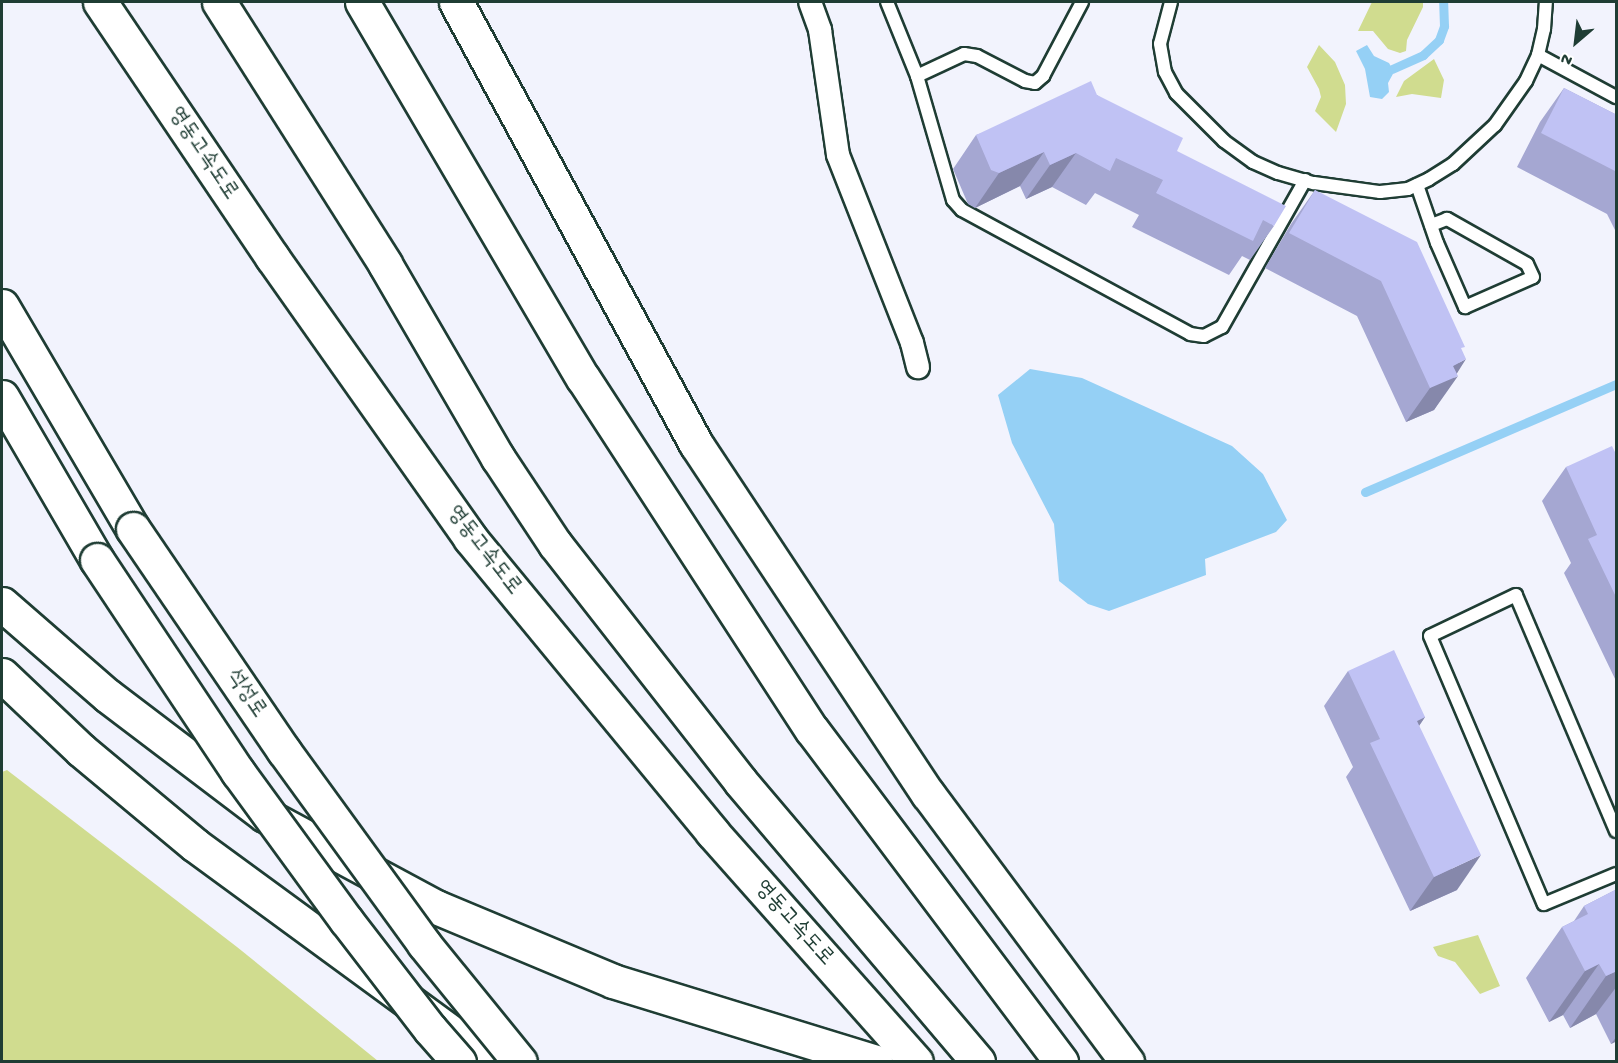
<!DOCTYPE html>
<meta charset="utf-8">
<style>
body{margin:0}
#map{position:relative;width:1618px;height:1063px;overflow:hidden;background:#f2f3fd;font-family:"Gochi Hand","Poor Story",sans-serif}
div>[style]{position:absolute}
[style*='--x']{left:calc(var(--x)*1px);top:calc(var(--y)*1px);width:calc(var(--w)*1px);rotate:calc(var(--a)*1deg)}
.green>*{inset:0;background:#d0dc8f}
.water>*{inset:0;background:#95d0f5}
.stream>*{height:9px;margin:-4.5px;padding:0 4.5px;transform-origin:4.5px;border-radius:4.5px;background:#95d0f5}
.roads{filter:drop-shadow(2px 0 #1f3d34) drop-shadow(-2px 0 #1f3d34) drop-shadow(0 2px #1f3d34) drop-shadow(0 -2px #1f3d34)}
.lane>*{height:12px;margin:-6px;padding:0 6px;transform-origin:6px;border-radius:6px;background:#fff}
.street>*{height:22px;margin:-11px;padding:0 11px;transform-origin:11px;border-radius:11px;background:#fff}
.highway>*{height:33px;margin:-16.5px;padding:0 16.5px;transform-origin:16.5px;border-radius:16.5px;background:#fff}
.bridges{filter:drop-shadow(2px 0 #1f3d34) drop-shadow(-2px 0 #1f3d34) drop-shadow(0 2px #1f3d34) drop-shadow(0 -2px #1f3d34)}
.highway-bridge>*{height:33px;margin:-16.5px;padding:0 16.5px;transform-origin:16.5px;border-radius:16.5px;background:#fff}
.wall>*{inset:0;background:#a5a7d2}
.shaded-wall>*{inset:0;background:#8688ab}
.building>*{inset:0;background:#c0c2f4}
span{translate:-50% -50%;white-space:nowrap;text-align:center;line-height:1.15;-webkit-text-stroke:4.5px #fff;paint-order:stroke}
.street-label{font-size:22px;color:#1f3d34}
.frame{position:absolute;inset:0;border:3px solid #1f3d34;pointer-events:none}
.north{position:absolute;left:1546px;top:12px;width:60px;height:60px;-webkit-text-stroke:4px #fff;paint-order:stroke;rotate:208deg;font-size:16px;font-weight:700;line-height:24px;text-align:center;color:#1f3d34}
.north::after{content:'';display:block;margin:auto;width:21px;height:27px;background:#1f3d34;clip-path:polygon(50% 0,100% 100%,50% 72%,0 100%)}
</style>
<div id="map">
<div class="green">
<div style="clip-path:polygon(1372px 2px,1423px 2px,1423px 7px,1407px 40px,1406px 51px,1400px 53px,1388px 49px,1373px 31px,1358px 31px)"></div>
<div style="clip-path:polygon(1319px 45px,1335px 62px,1345px 85px,1346px 104px,1336px 132px,1315px 111px,1321px 97px,1319px 89px,1307px 67px)"></div>
<div style="clip-path:polygon(1434px 59px,1444px 80px,1441px 98px,1412px 94px,1396px 97px,1404px 81px)"></div>
<div style="clip-path:polygon(7px 770px,237px 947px,378px 1061px,2px 1061px,2px 772px)"></div>
<div style="clip-path:polygon(1478px 935px,1500px 986px,1480px 994px,1455px 962px,1438px 956px,1433px 947px)"></div>
</div>
<div class="water">
<div style="clip-path:polygon(1367px 45px,1374px 56px,1389px 63px,1394px 72px,1388px 83px,1389px 92px,1382px 99px,1370px 97px,1365px 69px,1356px 51px)"></div>
<div style="clip-path:polygon(1030px 369px,1082px 378px,1232px 446px,1263px 474px,1287px 520px,1276px 532px,1205px 559px,1206px 575px,1109px 611px,1088px 604px,1059px 581px,1054px 524px,1012px 443px,998px 395px)"></div>
</div>
<div class="stream">
<div style="--x:1392;--y:69;--w:34;--a:-24"></div>
<div style="--x:1423;--y:55;--w:22;--a:-43"></div>
<div style="--x:1439;--y:40;--w:15;--a:-70"></div>
<div style="--x:1444;--y:26;--w:24;--a:-92"></div>
<div style="--x:1365;--y:492;--w:273;--a:-23.3"></div>
</div>
<div class="roads">
<div class="lane">
<div style="--x:887;--y:2;--w:80;--a:67.9"></div>
<div style="--x:917;--y:76;--w:129;--a:73.8"></div>
<div style="--x:953;--y:200;--w:13;--a:48"></div>
<div style="--x:962;--y:210;--w:260;--a:28.5"></div>
<div style="--x:1190;--y:334;--w:14;--a:8"></div>
<div style="--x:1204;--y:336;--w:20;--a:-27"></div>
<div style="--x:1222;--y:327;--w:169;--a:-60.5"></div>
<div style="--x:1171;--y:2;--w:43;--a:104.7"></div>
<div style="--x:1160;--y:44;--w:28;--a:80"></div>
<div style="--x:1165;--y:72;--w:24;--a:62"></div>
<div style="--x:1176;--y:93;--w:68;--a:45"></div>
<div style="--x:1224;--y:141;--w:36;--a:36"></div>
<div style="--x:1253;--y:162;--w:27;--a:24"></div>
<div style="--x:1278;--y:173;--w:37;--a:16"></div>
<div style="--x:1314;--y:183;--w:67;--a:7.8"></div>
<div style="--x:1380;--y:192;--w:28;--a:-6"></div>
<div style="--x:1408;--y:189;--w:23;--a:-25"></div>
<div style="--x:1429;--y:179;--w:28;--a:-32"></div>
<div style="--x:1453;--y:164;--w:57;--a:-42.9"></div>
<div style="--x:1495;--y:125;--w:54;--a:-54.8"></div>
<div style="--x:1526;--y:81;--w:29;--a:-65"></div>
<div style="--x:1538;--y:55;--w:27;--a:-77"></div>
<div style="--x:1544;--y:29;--w:27;--a:-86"></div>
<div style="--x:1538;--y:55;--w:89;--a:28.3"></div>
<div style="--x:917;--y:76;--w:52;--a:-25.1"></div>
<div style="--x:964;--y:54;--w:13;--a:9"></div>
<div style="--x:977;--y:56;--w:54;--a:27.5"></div>
<div style="--x:1025;--y:81;--w:10;--a:11"></div>
<div style="--x:1035;--y:83;--w:11;--a:-41"></div>
<div style="--x:1043;--y:76;--w:84;--a:-62.2"></div>
<div style="--x:1417;--y:185;--w:61;--a:71"></div>
<div style="--x:1437;--y:243;--w:70;--a:66.4"></div>
<div style="--x:1465;--y:307;--w:74;--a:-23.8"></div>
<div style="--x:1533;--y:277;--w:14;--a:-115"></div>
<div style="--x:1527;--y:264;--w:92;--a:-150.6"></div>
<div style="--x:1447;--y:219;--w:17;--a:159"></div>
<div style="--x:1616;--y:831;--w:256;--a:-113"></div>
<div style="--x:1516;--y:595;--w:95;--a:154.5"></div>
<div style="--x:1430;--y:636;--w:291;--a:67"></div>
<div style="--x:1544;--y:904;--w:78;--a:-22.6"></div>
</div>
<div class="street">
<div style="--x:810;--y:2;--w:30;--a:70"></div>
<div style="--x:820;--y:30;--w:126;--a:81.8"></div>
<div style="--x:838;--y:155;--w:202;--a:68.5"></div>
<div style="--x:912;--y:343;--w:25;--a:76"></div>
</div>
<div class="highway">
<div style="--x:100;--y:2;--w:308;--a:56"></div>
<div style="--x:272;--y:257;--w:344;--a:54.8"></div>
<div style="--x:470;--y:538;--w:381;--a:50.5"></div>
<div style="--x:712;--y:832;--w:307;--a:48.4"></div>
<div style="--x:219;--y:2;--w:310;--a:57.6"></div>
<div style="--x:385;--y:264;--w:225;--a:59.8"></div>
<div style="--x:498;--y:458;--w:103;--a:56.5"></div>
<div style="--x:555;--y:544;--w:301;--a:52"></div>
<div style="--x:740;--y:781;--w:368;--a:49.7"></div>
<div style="--x:362;--y:2;--w:436;--a:59.6"></div>
<div style="--x:583;--y:378;--w:420;--a:57"></div>
<div style="--x:812;--y:730;--w:415;--a:53.1"></div>
<div style="--x:456;--y:2;--w:503;--a:61.5"></div>
<div style="--x:696;--y:444;--w:420;--a:56.5"></div>
<div style="--x:928;--y:794;--w:334;--a:53.4"></div>
<div style="--x:2;--y:306;--w:259;--a:59.6"></div>
<div style="--x:2;--y:397;--w:189;--a:59.8"></div>
<div style="--x:2;--y:604;--w:140;--a:41"></div>
<div style="--x:108;--y:696;--w:197;--a:37.2"></div>
<div style="--x:265;--y:815;--w:194;--a:28.3"></div>
<div style="--x:436;--y:907;--w:192;--a:22.7"></div>
<div style="--x:613;--y:981;--w:275;--a:17.1"></div>
<div style="--x:2;--y:675;--w:109;--a:43.5"></div>
<div style="--x:81;--y:750;--w:148;--a:39.8"></div>
<div style="--x:195;--y:845;--w:368;--a:36.2"></div>
</div>
</div>
<div class="bridges">
<div class="highway-bridge">
<div style="--x:133;--y:529;--w:268;--a:55.8"></div>
<div style="--x:284;--y:751;--w:238;--a:54"></div>
<div style="--x:424;--y:944;--w:152;--a:50.9"></div>
<div style="--x:97;--y:560;--w:255;--a:56.4"></div>
<div style="--x:238;--y:772;--w:183;--a:53.9"></div>
<div style="--x:346;--y:920;--w:138;--a:52.4"></div>
<div style="--x:430;--y:1029;--w:44;--a:48.7"></div>
</div>
</div>
<div class="wall">
<div style="clip-path:polygon(1564px 88px,1617px 115px,1617px 234px,1607px 214px,1517px 167px,1540px 122px)"></div>
<div style="clip-path:polygon(1097px 95px,1274px 226px,1250px 260px,1242px 256px,1229px 275px,1132px 227px,1139px 215px,1095px 193px,1086px 205px,1052px 187px,1026px 199px,1020px 186px,975px 208px,968px 204px,953px 169px,976px 135px)"></div>
<div style="clip-path:polygon(1315px 190px,1462px 351px,1457px 373px,1434px 410px,1406px 422px,1357px 316px,1265px 268px,1291px 224px)"></div>
<div style="clip-path:polygon(1617px 456px,1617px 683px,1564px 573px,1571px 563px,1542px 501px,1566px 467px)"></div>
<div style="clip-path:polygon(1348px 671px,1425px 717px,1419px 726px,1457px 890px,1410px 911px,1346px 777px,1353px 767px,1324px 706px)"></div>
<div style="clip-path:polygon(1617px 889px,1617px 1041px,1611px 1044px,1596px 1014px,1570px 1028px,1563px 1015px,1549px 1022px,1526px 978px,1562px 927px,1574px 921px,1584px 906px)"></div>
</div>
<div class="shaded-wall">
<div style="clip-path:polygon(1044px 152px,1020px 186px,975px 208px,999px 173px)"></div>
<div style="clip-path:polygon(1076px 153px,1052px 187px,1026px 199px,1050px 165px)"></div>
<div style="clip-path:polygon(1466px 359px,1454px 378px,1458px 376px,1434px 410px,1406px 422px,1430px 388px,1453px 366px)"></div>
<div style="clip-path:polygon(1425px 717px,1402px 751px,1417px 721px)"></div>
<div style="clip-path:polygon(1481px 855px,1457px 890px,1410px 911px,1434px 877px)"></div>
<div style="clip-path:polygon(1599px 964px,1563px 1015px,1549px 1022px,1585px 971px)"></div>
<div style="clip-path:polygon(1617px 971px,1617px 986px,1596px 1014px,1570px 1028px,1606px 976px)"></div>
<div style="clip-path:polygon(1617px 1036px,1617px 1041px,1611px 1044px)"></div>
</div>
<div class="building">
<div style="clip-path:polygon(1091px 81px,1097px 95px,1183px 138px,1177px 151px,1286px 206px,1274px 226px,1263px 220px,1253px 241px,1156px 193px,1163px 180px,1116px 158px,1110px 171px,1076px 153px,1050px 165px,1044px 152px,999px 173px,991px 170px,976px 135px)"></div>
<div style="clip-path:polygon(1564px 88px,1617px 115px,1617px 172px,1541px 133px)"></div>
<div style="clip-path:polygon(1315px 190px,1417px 242px,1465px 347px,1461px 348px,1466px 359px,1453px 366px,1458px 376px,1430px 388px,1381px 281px,1289px 233px)"></div>
<div style="clip-path:polygon(1612px 446px,1617px 456px,1617px 599px,1588px 539px,1597px 535px,1566px 467px)"></div>
<div style="clip-path:polygon(1394px 650px,1425px 717px,1417px 721px,1481px 855px,1434px 877px,1370px 743px,1380px 739px,1348px 671px)"></div>
<div style="clip-path:polygon(1617px 889px,1617px 971px,1606px 976px,1599px 964px,1585px 971px,1562px 927px,1588px 914px,1584px 906px)"></div>
</div>
<div class="street-label">
<span style="left:202px;top:154px;rotate:56deg">영동고속도로</span>
<span style="left:483px;top:551px;rotate:52deg">영동고속도로</span>
<span style="left:245px;top:694px;rotate:56deg">석성로</span>
<span style="left:793px;top:924px;rotate:48deg">영동고속도로</span>
</div>
<div class="frame"></div>
<div class="north">N</div>
</div>
